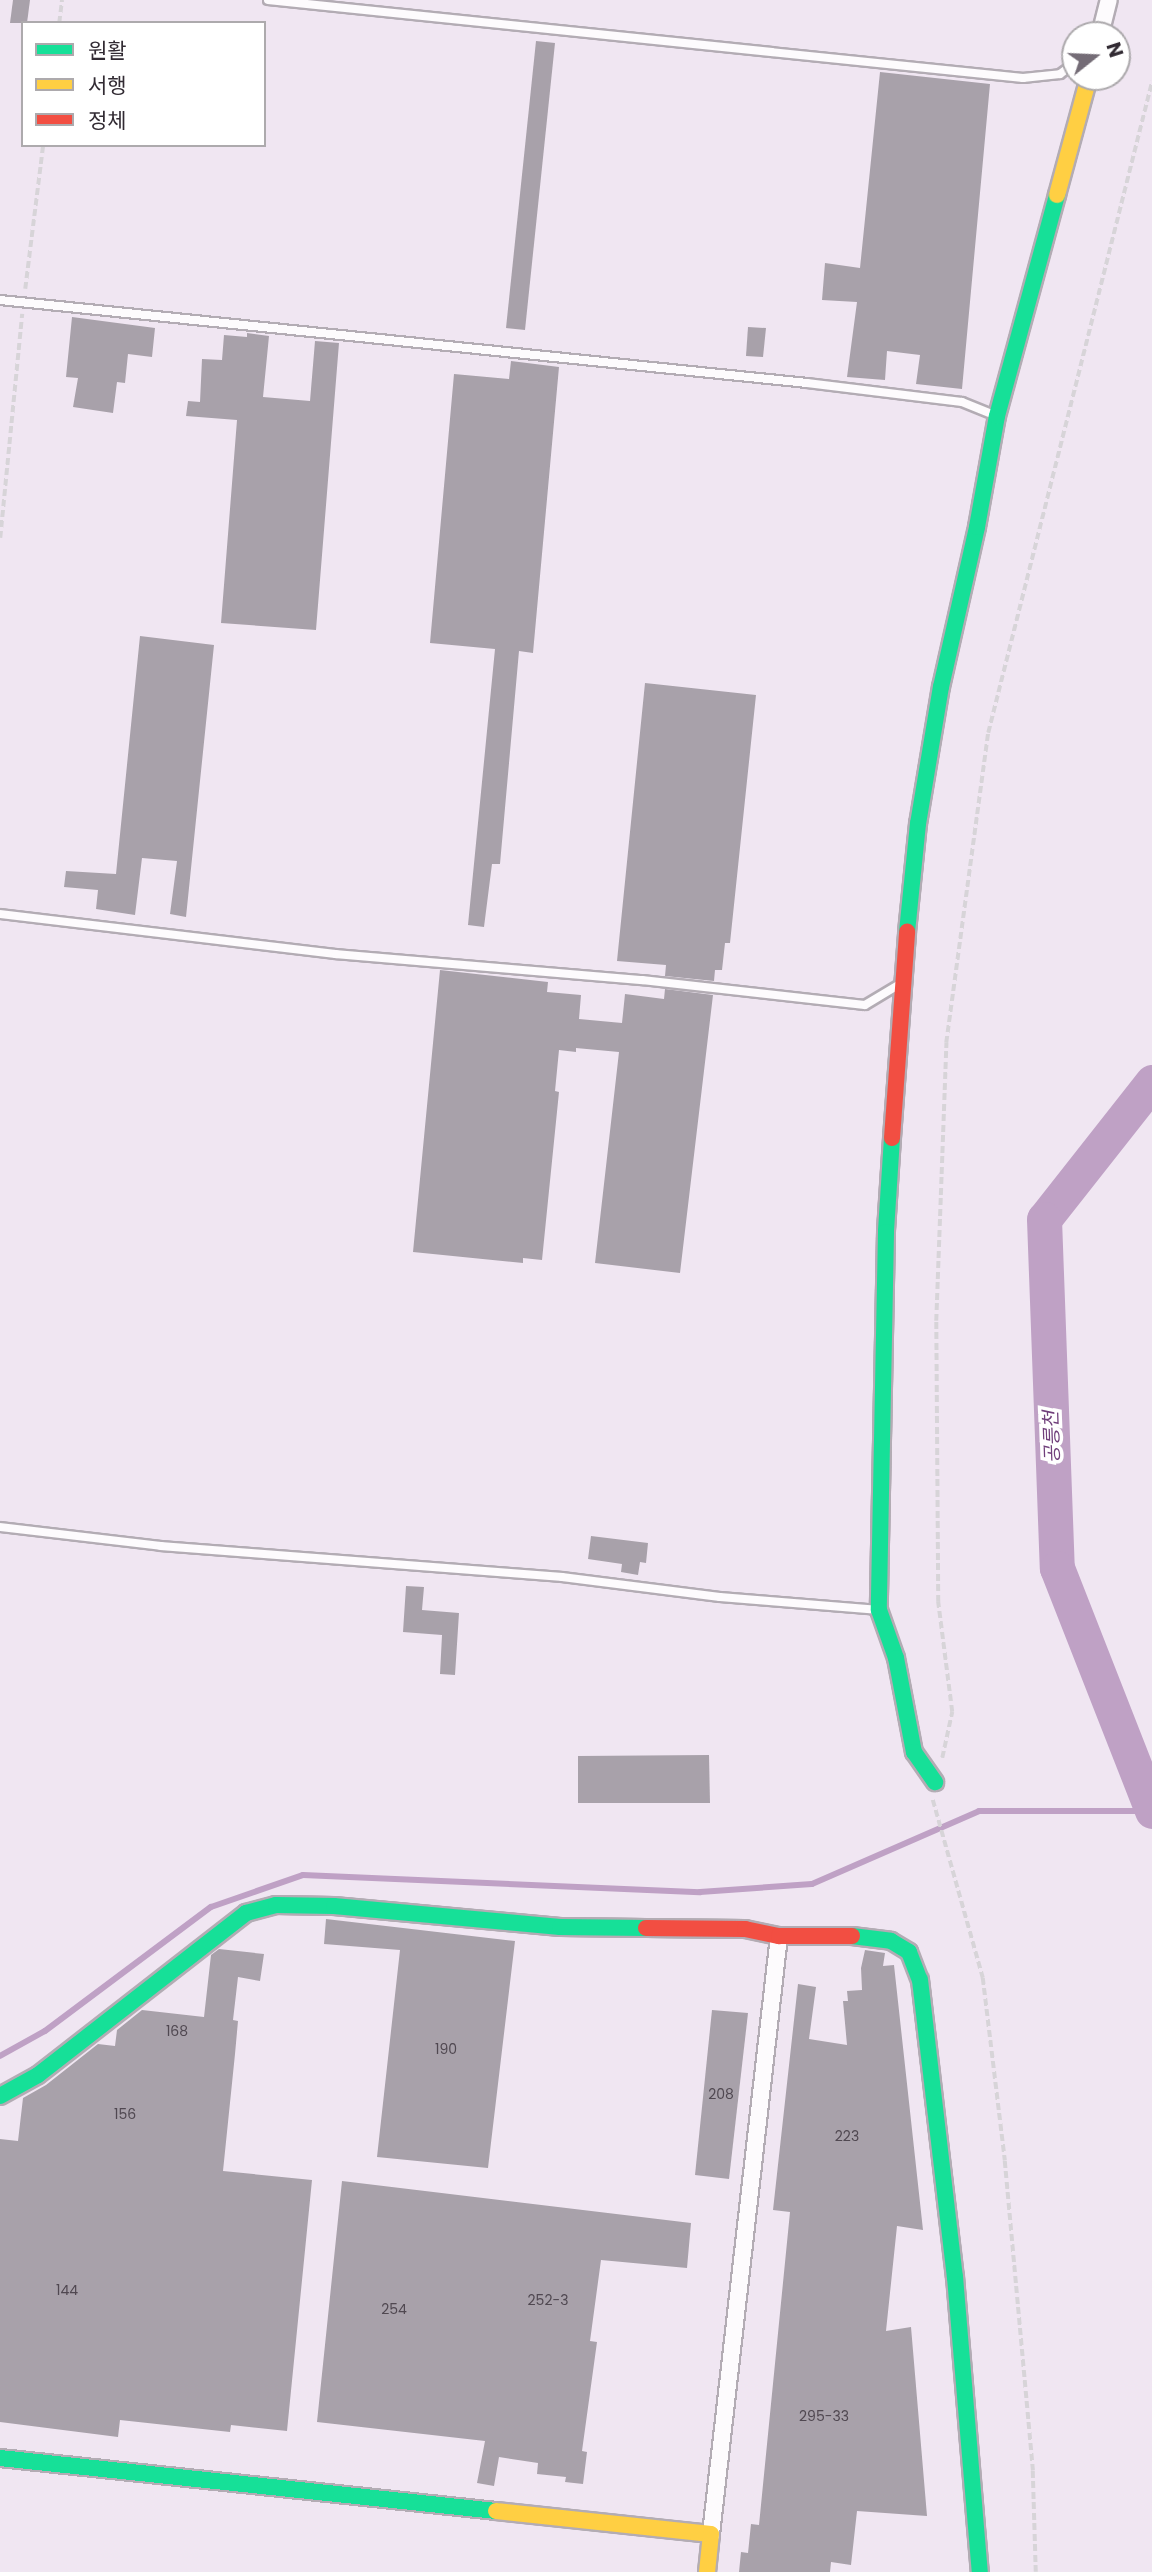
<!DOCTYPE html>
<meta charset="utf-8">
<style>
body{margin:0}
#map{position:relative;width:1152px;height:2572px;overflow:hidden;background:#f0e6f2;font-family:Poppins,"Noto Sans KR",sans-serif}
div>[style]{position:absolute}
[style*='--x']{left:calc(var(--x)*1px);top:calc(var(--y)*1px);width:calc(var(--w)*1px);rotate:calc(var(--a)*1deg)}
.stream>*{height:6px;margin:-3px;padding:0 3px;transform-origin:3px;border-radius:3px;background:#bfa1c5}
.river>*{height:35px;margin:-17.5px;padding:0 17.5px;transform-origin:17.5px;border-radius:17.5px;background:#bfa1c5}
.building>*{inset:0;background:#a8a1aa}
.path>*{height:3.5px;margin-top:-1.75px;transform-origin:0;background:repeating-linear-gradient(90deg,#d7d4d8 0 7px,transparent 0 10.5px)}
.roads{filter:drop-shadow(2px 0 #b3acb4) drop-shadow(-2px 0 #b3acb4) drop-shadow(0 2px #b3acb4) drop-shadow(0 -2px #b3acb4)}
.lane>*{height:8px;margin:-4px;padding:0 4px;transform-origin:4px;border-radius:4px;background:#fdfbfd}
.street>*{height:16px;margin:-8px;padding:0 8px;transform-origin:8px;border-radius:8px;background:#fdfbfd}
.fast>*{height:16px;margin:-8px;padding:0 8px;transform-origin:8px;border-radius:8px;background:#16e098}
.slow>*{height:16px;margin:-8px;padding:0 8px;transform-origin:8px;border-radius:8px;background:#ffcf43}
.jam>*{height:16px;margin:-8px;padding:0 8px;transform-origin:8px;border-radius:8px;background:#f24e42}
span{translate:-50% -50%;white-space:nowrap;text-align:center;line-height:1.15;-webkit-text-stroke:7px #fff;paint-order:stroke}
.number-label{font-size:14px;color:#504851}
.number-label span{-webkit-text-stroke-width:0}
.water-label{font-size:19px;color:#703f7b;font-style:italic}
.legend{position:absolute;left:21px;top:21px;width:245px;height:126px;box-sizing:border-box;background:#fff;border:2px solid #adaaad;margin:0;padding:9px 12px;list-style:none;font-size:21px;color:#322b33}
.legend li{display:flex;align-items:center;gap:14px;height:35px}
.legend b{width:35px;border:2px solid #adaaad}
.north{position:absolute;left:1061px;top:21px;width:70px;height:70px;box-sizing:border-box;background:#fff;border:2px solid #adaaad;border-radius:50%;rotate:72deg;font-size:19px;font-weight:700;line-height:28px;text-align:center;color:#322b33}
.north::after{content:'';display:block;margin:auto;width:24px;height:32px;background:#746c76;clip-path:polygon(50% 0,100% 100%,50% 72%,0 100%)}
</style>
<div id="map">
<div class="stream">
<div style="--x:0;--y:2056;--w:51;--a:-29.1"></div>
<div style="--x:45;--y:2031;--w:207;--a:-36.8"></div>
<div style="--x:211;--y:1907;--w:97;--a:-19.2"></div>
<div style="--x:303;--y:1875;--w:397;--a:2.5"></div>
<div style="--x:700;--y:1892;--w:112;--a:-4.1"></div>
<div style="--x:812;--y:1884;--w:182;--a:-23.6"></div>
<div style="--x:979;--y:1811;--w:173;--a:0"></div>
</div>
<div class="river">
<div style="--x:1152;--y:1082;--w:174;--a:128.2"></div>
<div style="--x:1044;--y:1219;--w:349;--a:87.9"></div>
<div style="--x:1057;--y:1568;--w:261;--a:68.6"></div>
</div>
<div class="building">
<div style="clip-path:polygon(13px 0,30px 0,27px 23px,10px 23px)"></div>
<div style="clip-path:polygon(536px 41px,555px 43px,525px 330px,506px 328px)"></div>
<div style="clip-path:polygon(880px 72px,990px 84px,962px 389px,916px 384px,920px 355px,887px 351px,885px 380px,847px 377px,857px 302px,822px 300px,825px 263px,860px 268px)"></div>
<div style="clip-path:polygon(72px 317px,155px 328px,152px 357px,128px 354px,125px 383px,117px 382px,113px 413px,73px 407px,78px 378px,66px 377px)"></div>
<div style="clip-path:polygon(748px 327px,766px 328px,763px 357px,746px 356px)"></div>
<div style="clip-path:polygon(247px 333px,269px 336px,263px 397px,310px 401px,315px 341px,339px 343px,316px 630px,221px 623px,237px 420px,186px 416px,188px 401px,200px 402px,202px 359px,222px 360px,224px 335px,247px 337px)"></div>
<div style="clip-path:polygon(511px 361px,559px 367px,533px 653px,519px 651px,500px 864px,492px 864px,484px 927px,468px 925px,495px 649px,430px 643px,454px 374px,509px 379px)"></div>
<div style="clip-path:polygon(140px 636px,214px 645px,186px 917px,170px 914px,177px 861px,142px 858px,135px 915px,96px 909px,98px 890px,64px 887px,66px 871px,116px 874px)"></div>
<div style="clip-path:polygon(645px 683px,756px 695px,730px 943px,725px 943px,722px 970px,715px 970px,714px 981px,665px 976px,666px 965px,617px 961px)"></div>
<div style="clip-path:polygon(440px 970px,548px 982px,547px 992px,581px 995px,579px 1019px,622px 1023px,625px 994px,664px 999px,665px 989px,713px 995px,680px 1273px,595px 1263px,619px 1052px,576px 1048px,576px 1052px,559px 1050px,555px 1091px,559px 1092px,542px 1260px,523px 1258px,523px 1263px,413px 1252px)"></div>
<div style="clip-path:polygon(591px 1536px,648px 1543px,646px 1563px,640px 1562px,638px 1575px,621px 1572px,622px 1564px,588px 1559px)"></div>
<div style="clip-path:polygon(406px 1586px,424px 1587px,422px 1610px,459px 1613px,455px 1675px,440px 1674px,442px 1635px,403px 1632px)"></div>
<div style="clip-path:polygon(709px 1755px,710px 1803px,578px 1803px,578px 1756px)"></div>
<div style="clip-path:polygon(326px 1919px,515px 1941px,488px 2168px,377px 2157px,400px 1950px,324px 1944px)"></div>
<div style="clip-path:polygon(219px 1949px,264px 1954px,260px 1981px,238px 1977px,233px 2020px,238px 2021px,235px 2054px,223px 2171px,312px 2180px,287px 2431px,231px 2425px,230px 2432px,120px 2420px,118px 2437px,0 2422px,0 2139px,18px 2141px,23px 2098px,46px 2085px,98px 2044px,115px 2046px,117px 2030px,142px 2010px,204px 2017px,211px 1955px)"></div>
<div style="clip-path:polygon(865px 1950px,885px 1953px,883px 1966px,894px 1965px,923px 2230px,897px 2226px,886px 2331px,911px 2327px,927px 2516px,857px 2511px,851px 2565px,831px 2562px,830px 2572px,739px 2572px,741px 2552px,748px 2553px,751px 2524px,759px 2525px,790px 2212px,773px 2210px,798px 1984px,816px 1987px,809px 2039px,847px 2045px,843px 2001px,848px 2001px,847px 1991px,862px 1990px,861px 1968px)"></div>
<div style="clip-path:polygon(712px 2010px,748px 2013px,729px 2179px,695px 2175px)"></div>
<div style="clip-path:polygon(342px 2181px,691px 2223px,687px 2268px,601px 2260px,590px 2341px,597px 2342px,582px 2451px,587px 2452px,583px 2484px,565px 2482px,566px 2477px,537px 2474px,538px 2463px,499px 2457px,494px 2486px,477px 2483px,485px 2441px,317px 2422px)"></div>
</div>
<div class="path">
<div style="--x:59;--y:23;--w:23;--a:-83"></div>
<div style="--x:25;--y:289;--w:145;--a:-82.9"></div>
<div style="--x:0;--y:538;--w:225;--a:-84.4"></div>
<div style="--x:942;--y:1758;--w:47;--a:-77.7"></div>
<div style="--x:952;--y:1712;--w:111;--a:-97.3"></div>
<div style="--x:938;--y:1602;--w:281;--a:-90.4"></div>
<div style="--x:936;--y:1321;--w:278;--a:-87.9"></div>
<div style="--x:946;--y:1043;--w:313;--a:-82.3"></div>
<div style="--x:988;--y:733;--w:672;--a:-75.88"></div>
<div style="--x:933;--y:1800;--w:185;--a:74.3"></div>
<div style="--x:983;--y:1978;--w:184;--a:83.1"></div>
<div style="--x:1005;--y:2161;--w:311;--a:84.8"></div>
<div style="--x:1033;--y:2471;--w:101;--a:88.3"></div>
</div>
<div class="roads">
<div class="lane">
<div style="--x:268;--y:0;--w:759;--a:5.9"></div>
<div style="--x:1023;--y:78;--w:37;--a:-6"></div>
<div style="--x:1060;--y:74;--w:19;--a:-36"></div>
<div style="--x:0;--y:300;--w:811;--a:5.87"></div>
<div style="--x:807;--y:383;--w:156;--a:7"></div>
<div style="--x:962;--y:402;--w:38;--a:22"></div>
<div style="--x:0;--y:914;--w:338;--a:6.8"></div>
<div style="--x:336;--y:954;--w:307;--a:4.9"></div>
<div style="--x:642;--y:980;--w:224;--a:6.4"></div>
<div style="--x:865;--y:1005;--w:41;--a:-31"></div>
<div style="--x:0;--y:1527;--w:162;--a:6.7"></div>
<div style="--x:161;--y:1546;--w:402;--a:4.4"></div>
<div style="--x:562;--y:1577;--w:159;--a:7.2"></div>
<div style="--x:720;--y:1597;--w:160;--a:4.7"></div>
</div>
<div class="street">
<div style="--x:1100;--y:35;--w:36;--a:-76"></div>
<div style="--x:711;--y:2534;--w:602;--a:-83.51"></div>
</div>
<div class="fast">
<div style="--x:907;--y:932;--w:109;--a:-84.2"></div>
<div style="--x:918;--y:824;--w:139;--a:-80.5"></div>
<div style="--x:941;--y:687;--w:164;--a:-77.3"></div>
<div style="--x:977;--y:527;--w:113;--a:-79.8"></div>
<div style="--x:997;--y:416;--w:229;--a:-74.8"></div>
<div style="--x:892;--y:1138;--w:94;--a:93.7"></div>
<div style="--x:886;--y:1232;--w:378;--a:91.1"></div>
<div style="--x:879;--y:1610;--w:51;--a:70.5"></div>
<div style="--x:896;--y:1658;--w:96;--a:79.2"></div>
<div style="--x:914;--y:1752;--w:37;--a:55"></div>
<div style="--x:852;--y:1936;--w:39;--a:7"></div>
<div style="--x:891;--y:1941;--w:21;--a:31"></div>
<div style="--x:909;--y:1952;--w:30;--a:69"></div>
<div style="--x:920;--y:1980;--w:299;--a:83.3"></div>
<div style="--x:955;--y:2277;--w:296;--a:85.2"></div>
<div style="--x:0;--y:2096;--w:43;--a:-28.9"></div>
<div style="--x:38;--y:2075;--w:264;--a:-37.9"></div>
<div style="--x:246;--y:1913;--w:31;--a:-15"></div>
<div style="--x:276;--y:1905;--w:58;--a:1"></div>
<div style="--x:334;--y:1906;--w:227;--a:5.3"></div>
<div style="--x:560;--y:1927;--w:86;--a:0.7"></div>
<div style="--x:0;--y:2458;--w:499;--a:6.1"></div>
</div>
<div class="slow">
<div style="--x:1057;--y:195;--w:122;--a:-74.8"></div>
<div style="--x:496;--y:2511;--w:216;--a:6.1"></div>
<div style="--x:711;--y:2534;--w:38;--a:96"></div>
</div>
<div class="jam">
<div style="--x:892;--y:1138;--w:207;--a:-85.8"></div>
<div style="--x:646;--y:1928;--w:99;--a:0.6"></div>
<div style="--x:745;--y:1929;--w:35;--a:12"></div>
<div style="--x:779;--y:1936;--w:73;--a:0"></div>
</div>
</div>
<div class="number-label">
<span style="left:177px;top:2031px">168</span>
<span style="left:446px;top:2049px">190</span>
<span style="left:721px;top:2094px">208</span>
<span style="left:125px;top:2114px">156</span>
<span style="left:847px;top:2136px">223</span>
<span style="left:67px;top:2290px">144</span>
<span style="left:548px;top:2300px">252-3</span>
<span style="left:394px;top:2309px">254</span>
<span style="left:824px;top:2416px">295-33</span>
</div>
<div class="water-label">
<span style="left:1052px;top:1437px;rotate:-92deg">공릉천</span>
</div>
<ul class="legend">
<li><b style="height:9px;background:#16e098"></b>원활</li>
<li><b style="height:9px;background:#ffcf43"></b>서행</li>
<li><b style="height:9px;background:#f24e42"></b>정체</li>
</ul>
<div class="north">N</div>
</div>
